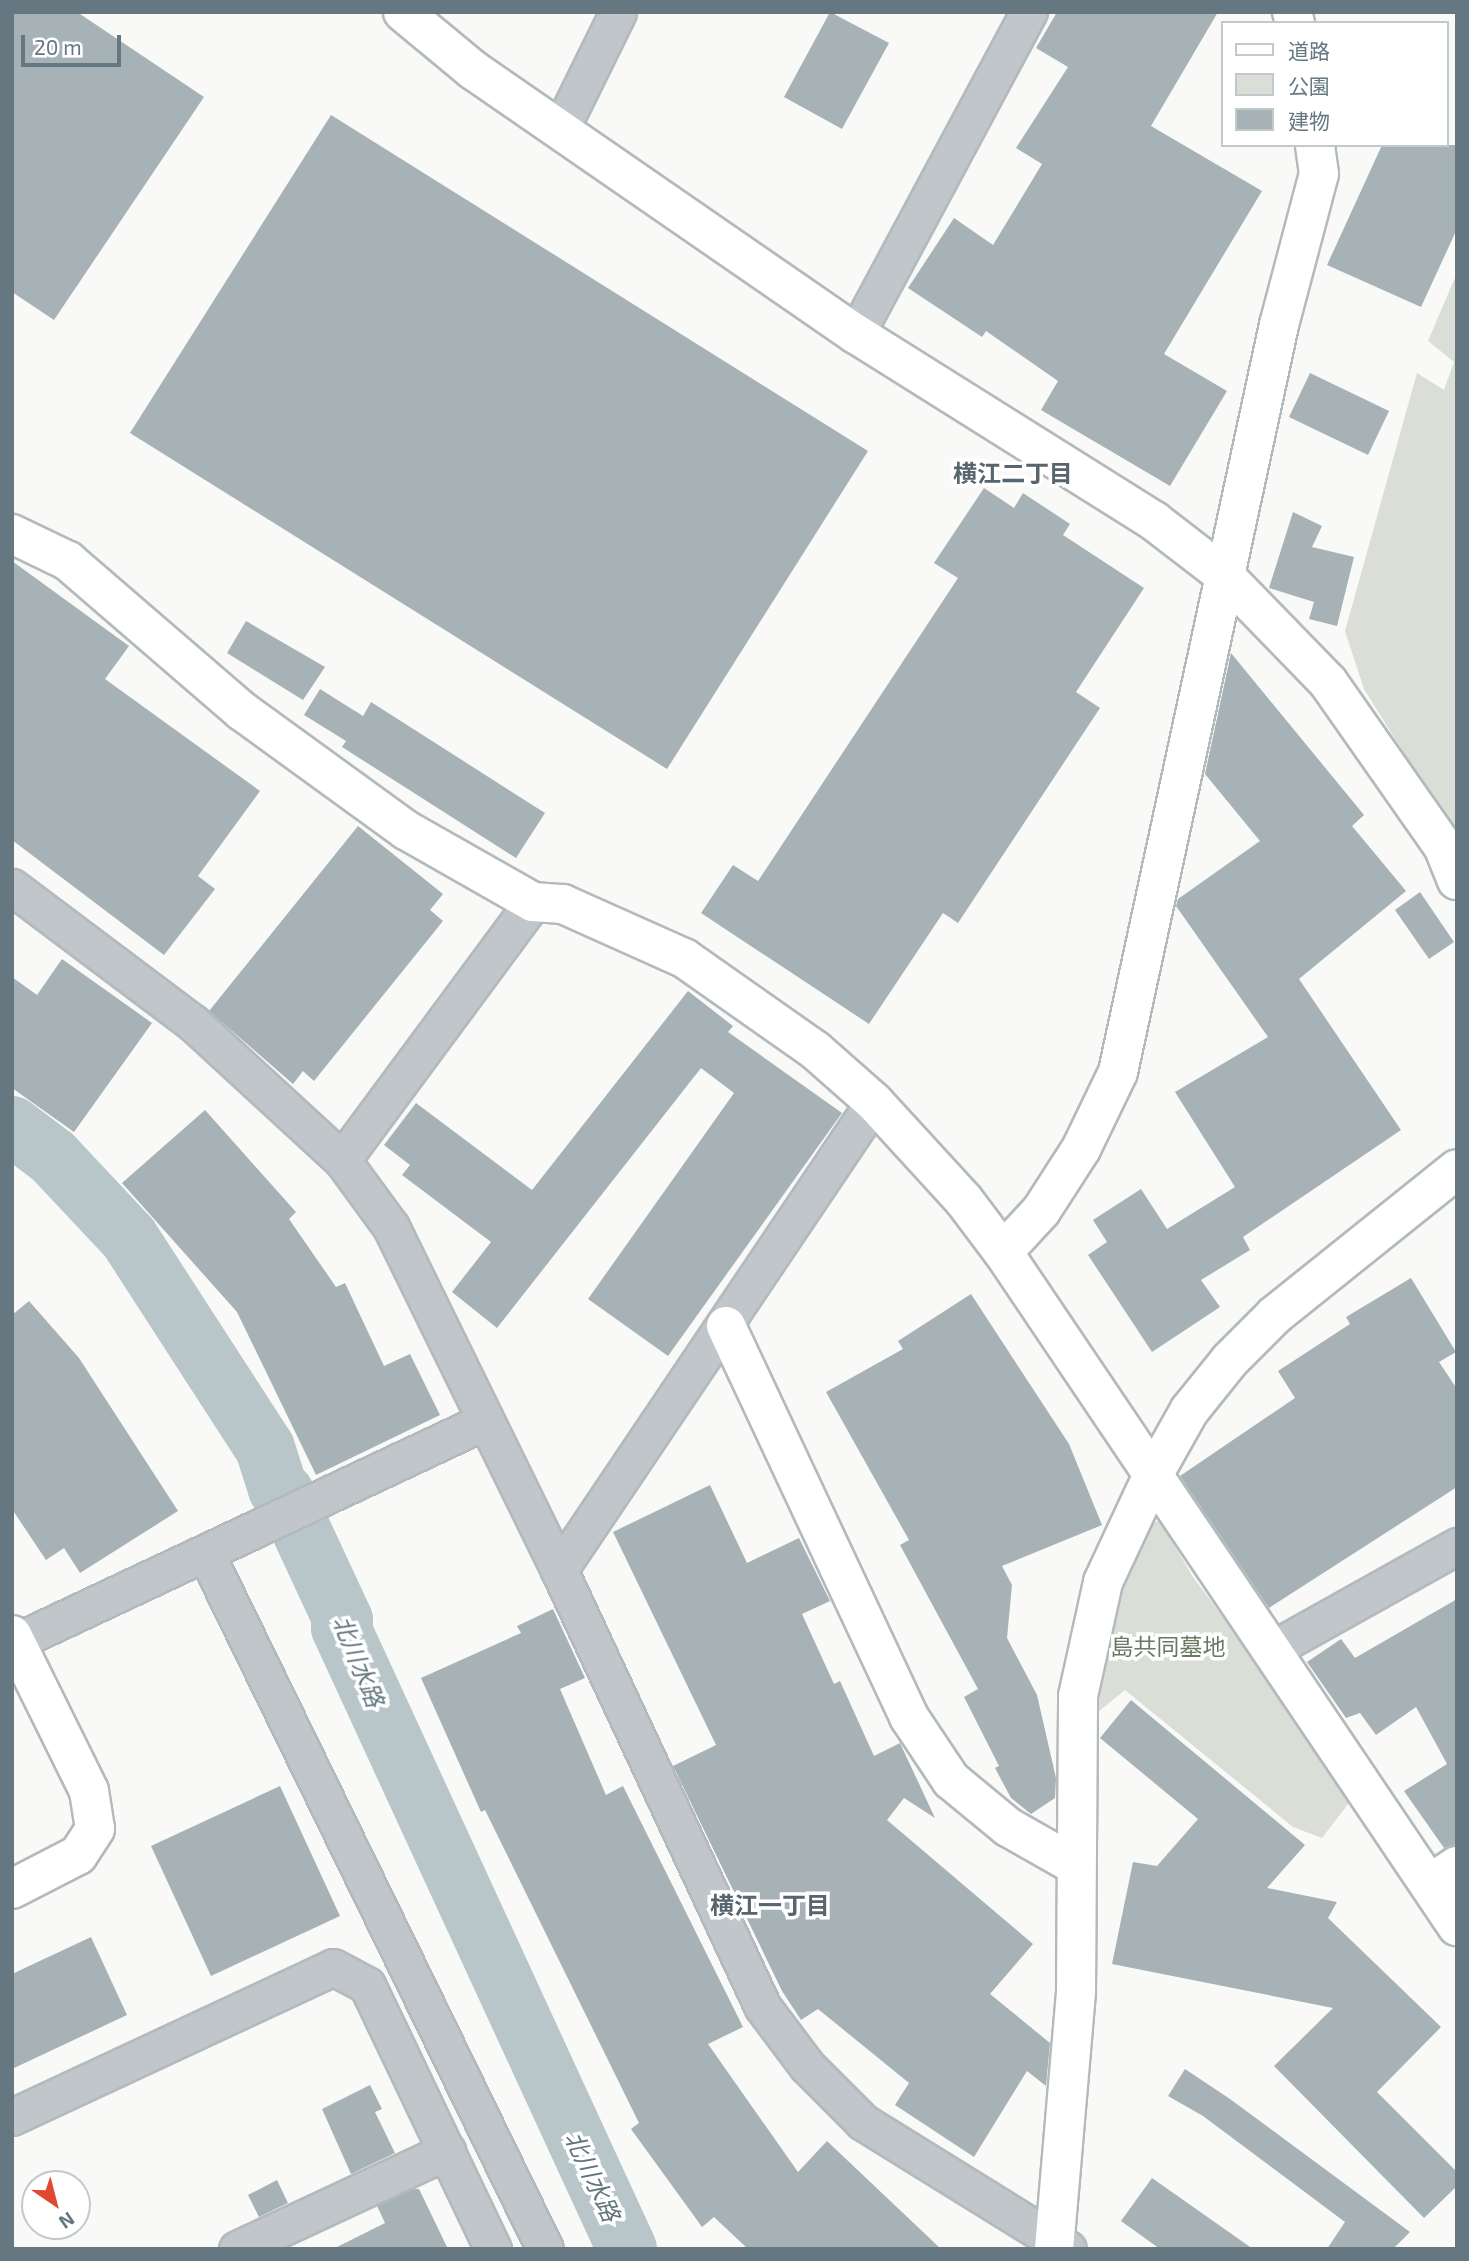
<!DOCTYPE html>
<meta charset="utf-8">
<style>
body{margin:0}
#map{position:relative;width:1469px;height:2261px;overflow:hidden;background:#f9f9f7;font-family:"Exo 2","Noto Sans JP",sans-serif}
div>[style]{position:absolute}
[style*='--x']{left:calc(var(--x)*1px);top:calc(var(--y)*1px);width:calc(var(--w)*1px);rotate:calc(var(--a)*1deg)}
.green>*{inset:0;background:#daded6}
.river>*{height:60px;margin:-30px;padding:0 30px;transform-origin:30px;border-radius:30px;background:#b8c6c9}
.building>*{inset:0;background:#a7b2b6}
.roads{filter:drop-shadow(2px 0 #b3babd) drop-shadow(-2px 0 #b3babd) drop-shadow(0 2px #b3babd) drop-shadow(0 -2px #b3babd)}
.street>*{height:35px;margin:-17.5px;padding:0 17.5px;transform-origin:17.5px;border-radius:17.5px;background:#c0c6c9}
.secondary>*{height:38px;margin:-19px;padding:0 19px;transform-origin:19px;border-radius:19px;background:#fff}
span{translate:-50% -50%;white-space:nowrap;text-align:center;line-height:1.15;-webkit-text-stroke:7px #fff;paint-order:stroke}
.park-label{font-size:23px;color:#697964}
.neighbourhood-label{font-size:24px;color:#57656c;font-weight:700}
.water-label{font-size:24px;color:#60767b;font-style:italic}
.frame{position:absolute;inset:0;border:14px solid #657881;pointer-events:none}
.legend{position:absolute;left:1221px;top:21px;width:228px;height:126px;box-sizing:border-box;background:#fff;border:2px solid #c1c9cd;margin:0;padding:9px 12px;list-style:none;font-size:21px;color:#657881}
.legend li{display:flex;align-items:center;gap:14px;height:35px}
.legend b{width:35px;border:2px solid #c1c9cd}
.north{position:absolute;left:21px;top:2170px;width:70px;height:70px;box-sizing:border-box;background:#fff;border:2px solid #c1c9cd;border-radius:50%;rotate:145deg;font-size:19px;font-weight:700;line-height:28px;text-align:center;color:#657881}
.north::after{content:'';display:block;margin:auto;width:24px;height:32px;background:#df4831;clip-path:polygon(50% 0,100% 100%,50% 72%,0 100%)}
.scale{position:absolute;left:21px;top:35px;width:100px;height:32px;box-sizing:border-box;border:4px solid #657881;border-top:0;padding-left:9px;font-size:21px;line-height:24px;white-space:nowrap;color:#657881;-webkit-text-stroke:5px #fff;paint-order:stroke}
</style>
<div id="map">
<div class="green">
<div style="clip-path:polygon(1457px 273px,1457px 839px,1364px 689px,1345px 631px,1417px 373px,1444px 390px,1454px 362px,1428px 341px)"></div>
<div style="clip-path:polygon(1160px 1521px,1193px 1577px,1355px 1795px,1322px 1838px,1293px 1827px,1125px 1690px,1098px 1712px,1108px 1631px,1143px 1525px)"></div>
</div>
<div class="river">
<div style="--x:12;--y:1126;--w:51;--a:37.1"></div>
<div style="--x:53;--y:1157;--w:111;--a:46.8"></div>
<div style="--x:129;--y:1238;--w:250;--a:57.1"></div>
<div style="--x:265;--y:1448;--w:43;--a:72.4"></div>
<div style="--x:278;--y:1489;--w:7;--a:34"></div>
<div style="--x:284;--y:1493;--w:140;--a:65.1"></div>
<div style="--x:343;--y:1620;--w:8;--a:104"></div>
<div style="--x:341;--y:1628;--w:684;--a:65.27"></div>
</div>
<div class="building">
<div style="clip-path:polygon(12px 12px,77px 12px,204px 97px,54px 320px,12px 292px)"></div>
<div style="clip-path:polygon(830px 12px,889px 43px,842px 129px,784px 97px)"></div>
<div style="clip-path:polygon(1057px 12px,1218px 12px,1151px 126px,1262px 191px,1164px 354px,1227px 391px,1170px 486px,1041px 410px,1058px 381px,986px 331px,982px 337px,908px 288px,954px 218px,993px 245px,1042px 164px,1016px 148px,1068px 67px,1036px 48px)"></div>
<div style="clip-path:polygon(331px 115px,868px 451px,667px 769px,130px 433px)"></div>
<div style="clip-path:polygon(1382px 145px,1457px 145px,1457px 229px,1421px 307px,1327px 265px)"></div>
<div style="clip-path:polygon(1310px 373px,1389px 411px,1368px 455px,1289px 417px)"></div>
<div style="clip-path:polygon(984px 488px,1014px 508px,1023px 493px,1070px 524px,1063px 535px,1144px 588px,1076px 692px,1100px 708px,958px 923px,943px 913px,869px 1024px,701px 913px,733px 865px,758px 881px,958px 578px,934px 563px)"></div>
<div style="clip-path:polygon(1293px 512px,1322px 526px,1312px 547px,1354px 557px,1337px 626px,1309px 619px,1314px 602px,1269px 588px)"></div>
<div style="clip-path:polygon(12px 561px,129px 646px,105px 679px,260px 791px,198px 876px,215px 889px,164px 955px,12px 840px)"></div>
<div style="clip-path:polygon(246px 621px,325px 667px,303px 700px,227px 653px)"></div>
<div style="clip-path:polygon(1231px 653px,1364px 815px,1352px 826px,1406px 891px,1299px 979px,1401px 1130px,1243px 1237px,1250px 1250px,1201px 1280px,1220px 1307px,1152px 1352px,1088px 1255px,1107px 1242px,1093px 1220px,1141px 1189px,1167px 1229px,1235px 1187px,1175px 1092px,1268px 1037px,1176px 906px,1178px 899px,1260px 841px,1205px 774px)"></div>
<div style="clip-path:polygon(320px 689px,363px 716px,371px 702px,545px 813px,516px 858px,342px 747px,346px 741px,304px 715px)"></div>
<div style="clip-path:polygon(358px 826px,443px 894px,430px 910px,443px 921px,314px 1081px,303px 1071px,293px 1084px,209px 1011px)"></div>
<div style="clip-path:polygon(1420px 892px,1454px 942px,1429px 959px,1395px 910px)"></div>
<div style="clip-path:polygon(62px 959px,152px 1023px,74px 1132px,12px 1088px,12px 977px,37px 995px)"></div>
<div style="clip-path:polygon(688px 991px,733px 1026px,728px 1032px,842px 1113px,668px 1356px,588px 1299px,734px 1093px,701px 1068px,497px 1328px,452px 1292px,491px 1242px,402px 1175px,410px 1165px,384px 1145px,416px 1103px,532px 1190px)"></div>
<div style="clip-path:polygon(205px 1110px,296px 1212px,289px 1219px,336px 1287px,345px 1283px,384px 1366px,410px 1354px,440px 1415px,316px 1475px,237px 1312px,122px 1183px)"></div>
<div style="clip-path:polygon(1411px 1278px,1456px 1352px,1439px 1362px,1457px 1389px,1457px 1487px,1269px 1608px,1180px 1476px,1295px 1398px,1278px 1371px,1350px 1324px,1346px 1317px)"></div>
<div style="clip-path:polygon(971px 1294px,1069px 1444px,1102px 1525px,1002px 1566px,1012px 1585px,1007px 1638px,1037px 1695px,1056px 1778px,1055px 1798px,1031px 1814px,1011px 1798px,995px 1768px,999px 1766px,964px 1697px,978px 1689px,900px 1545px,909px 1540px,826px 1392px,903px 1349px,898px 1341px)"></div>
<div style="clip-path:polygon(29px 1301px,79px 1358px,178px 1511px,80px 1573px,64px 1548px,46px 1560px,12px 1509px,12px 1315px)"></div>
<div style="clip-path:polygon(710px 1485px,747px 1563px,799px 1538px,830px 1601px,802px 1614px,834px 1684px,840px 1681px,874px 1756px,900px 1743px,935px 1818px,904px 1798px,887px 1820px,1033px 1944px,990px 1994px,1050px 2043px,1046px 2086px,1027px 2071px,974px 2157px,895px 2105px,909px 2083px,818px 2009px,801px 2020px,782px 1991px,673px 1766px,716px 1745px,613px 1532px)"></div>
<div style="clip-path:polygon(1457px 1599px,1457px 1844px,1444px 1848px,1404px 1791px,1447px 1764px,1416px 1707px,1376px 1735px,1360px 1713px,1346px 1718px,1307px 1662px,1341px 1639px,1355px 1658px)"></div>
<div style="clip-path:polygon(553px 1609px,585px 1678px,560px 1689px,606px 1795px,623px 1786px,743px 2027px,708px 2044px,798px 2172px,827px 2141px,941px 2249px,748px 2249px,714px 2217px,702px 2227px,631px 2129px,639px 2123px,485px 1810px,481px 1812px,421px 1678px,521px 1633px,517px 1626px)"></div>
<div style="clip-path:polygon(1131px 1700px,1305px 1845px,1267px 1888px,1337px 1902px,1328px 1918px,1441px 2027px,1377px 2092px,1457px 2172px,1457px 2186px,1424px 2218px,1274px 2066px,1333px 2008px,1112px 1964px,1133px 1862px,1157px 1866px,1198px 1819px,1100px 1738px)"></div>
<div style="clip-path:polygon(280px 1786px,340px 1916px,211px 1976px,151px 1846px)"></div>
<div style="clip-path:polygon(91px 1937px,127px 2015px,12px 2069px,12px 1974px)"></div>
<div style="clip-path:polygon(1185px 2069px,1230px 2099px,1410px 2232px,1393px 2249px,1327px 2249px,1345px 2222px,1203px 2116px,1168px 2096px)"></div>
<div style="clip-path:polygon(370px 2085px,382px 2109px,375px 2112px,395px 2153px,351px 2174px,322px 2109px)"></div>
<div style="clip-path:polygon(1152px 2178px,1253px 2249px,1160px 2249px,1121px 2221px)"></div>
<div style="clip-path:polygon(277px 2180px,288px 2203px,259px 2217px,248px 2195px)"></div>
<div style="clip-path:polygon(412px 2189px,419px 2189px,448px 2249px,333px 2249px,385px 2223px,377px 2206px)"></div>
</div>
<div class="roads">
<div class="street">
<div style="--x:560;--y:130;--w:131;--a:-63.8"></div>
<div style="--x:856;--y:334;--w:366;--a:-61.8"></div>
<div style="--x:12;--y:887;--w:226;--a:36.9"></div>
<div style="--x:193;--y:1023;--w:202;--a:42.6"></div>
<div style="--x:342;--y:1160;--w:83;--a:53.8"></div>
<div style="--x:391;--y:1227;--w:382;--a:63.9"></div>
<div style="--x:559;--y:1570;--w:481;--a:65"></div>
<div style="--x:762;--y:2006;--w:75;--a:53.1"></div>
<div style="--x:807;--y:2066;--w:79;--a:45"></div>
<div style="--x:863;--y:2122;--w:241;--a:31.8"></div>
<div style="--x:342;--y:1160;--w:321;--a:-53.5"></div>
<div style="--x:206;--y:1554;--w:773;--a:64"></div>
<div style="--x:559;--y:1570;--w:564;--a:-56.06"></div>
<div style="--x:15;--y:1642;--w:519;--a:-25.18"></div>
<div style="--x:1271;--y:1650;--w:213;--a:-29.2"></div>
<div style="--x:12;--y:2117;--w:354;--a:-25"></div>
<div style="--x:333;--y:1967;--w:38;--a:28"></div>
<div style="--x:367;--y:1985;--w:293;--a:64.5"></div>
<div style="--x:237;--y:2249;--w:232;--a:-25"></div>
</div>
<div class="secondary">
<div style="--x:403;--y:12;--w:91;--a:39.6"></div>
<div style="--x:473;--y:70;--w:465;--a:34.6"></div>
<div style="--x:856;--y:334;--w:352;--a:32.1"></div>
<div style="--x:1154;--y:521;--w:88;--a:37.6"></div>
<div style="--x:1224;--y:575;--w:149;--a:45.8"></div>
<div style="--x:1328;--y:682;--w:200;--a:55"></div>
<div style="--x:1443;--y:846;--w:37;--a:68"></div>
<div style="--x:1292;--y:12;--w:11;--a:75"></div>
<div style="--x:12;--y:534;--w:62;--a:25.7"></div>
<div style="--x:68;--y:561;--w:230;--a:40.8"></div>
<div style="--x:242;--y:711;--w:203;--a:36"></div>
<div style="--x:406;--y:830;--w:146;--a:29.6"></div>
<div style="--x:533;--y:902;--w:30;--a:4"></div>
<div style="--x:563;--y:904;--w:133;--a:24.1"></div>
<div style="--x:684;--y:958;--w:160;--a:35.1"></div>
<div style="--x:815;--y:1050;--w:79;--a:41.4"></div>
<div style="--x:874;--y:1102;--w:132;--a:47.5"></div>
<div style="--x:963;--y:1199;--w:66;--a:53"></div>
<div style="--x:1003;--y:1252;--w:813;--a:56.04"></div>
<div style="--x:1003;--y:1252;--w:56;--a:-47.2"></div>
<div style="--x:1041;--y:1211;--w:74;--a:-57.2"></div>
<div style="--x:1081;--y:1149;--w:85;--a:-64.3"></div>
<div style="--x:1118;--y:1072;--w:764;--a:-77.84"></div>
<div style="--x:1279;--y:325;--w:156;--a:-75.2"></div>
<div style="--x:1319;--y:174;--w:29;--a:-98"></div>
<div style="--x:726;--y:1326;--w:432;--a:64.9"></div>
<div style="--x:909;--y:1717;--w:76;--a:56.3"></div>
<div style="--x:951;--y:1780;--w:74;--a:39.5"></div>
<div style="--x:1008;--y:1827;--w:77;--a:29.6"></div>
<div style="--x:12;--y:1635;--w:174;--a:63.7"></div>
<div style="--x:89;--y:1791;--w:38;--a:81"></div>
<div style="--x:95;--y:1829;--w:31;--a:123"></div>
<div style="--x:78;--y:1855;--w:74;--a:152.7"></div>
<div style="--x:1430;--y:1884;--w:32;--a:-34"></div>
<div style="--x:1054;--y:2249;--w:259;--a:-85.1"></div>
<div style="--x:1076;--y:1991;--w:295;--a:-89.6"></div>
<div style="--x:1078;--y:1696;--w:117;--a:-77.6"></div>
<div style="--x:1103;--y:1582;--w:116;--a:-65"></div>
<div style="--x:1152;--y:1477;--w:76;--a:-60.7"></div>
<div style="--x:1189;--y:1411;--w:65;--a:-51.2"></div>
<div style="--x:1230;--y:1360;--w:64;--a:-45"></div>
<div style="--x:1275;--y:1315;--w:233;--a:-38.7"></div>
</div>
</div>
<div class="park-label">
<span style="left:1168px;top:1646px">島共同墓地</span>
</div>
<div class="neighbourhood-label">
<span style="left:1013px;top:473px">横江二丁目</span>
<span style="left:770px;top:1905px">横江一丁目</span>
</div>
<div class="water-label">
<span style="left:359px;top:1661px;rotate:68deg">北川水路</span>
<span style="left:593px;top:2176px;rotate:65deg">北川水路</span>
</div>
<div class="frame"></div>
<ul class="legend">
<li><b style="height:9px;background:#fff"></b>道路</li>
<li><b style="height:19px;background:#daded6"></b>公園</li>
<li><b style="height:19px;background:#a7b2b6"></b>建物</li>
</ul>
<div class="north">N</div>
<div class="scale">20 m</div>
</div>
